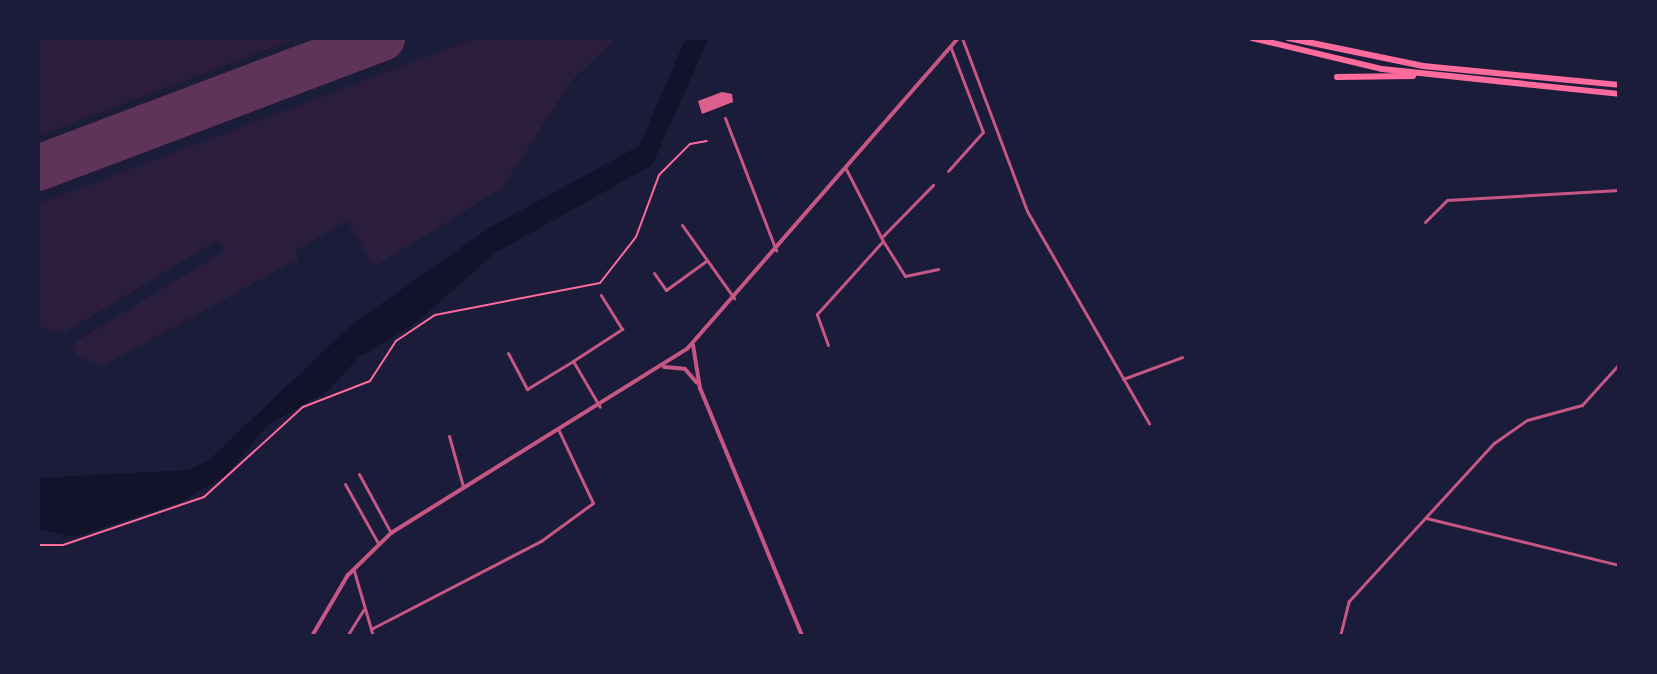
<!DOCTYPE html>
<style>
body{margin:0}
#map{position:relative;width:1657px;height:674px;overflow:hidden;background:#1b1b3a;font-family:Helvetica,sans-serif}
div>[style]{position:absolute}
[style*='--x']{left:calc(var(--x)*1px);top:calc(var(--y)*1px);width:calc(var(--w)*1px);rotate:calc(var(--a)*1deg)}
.green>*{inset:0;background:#2a1e3b}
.water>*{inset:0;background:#12122b}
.taxiway>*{height:18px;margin:-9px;padding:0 9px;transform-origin:9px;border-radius:9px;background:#603358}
.runway>*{height:46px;margin:-23px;padding:0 23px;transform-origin:23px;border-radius:23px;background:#603358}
.building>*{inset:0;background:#dd5f8e}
.path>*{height:2px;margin:-1px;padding:0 1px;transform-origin:1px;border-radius:1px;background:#ff6b9d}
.minor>*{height:3px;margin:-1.5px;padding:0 1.5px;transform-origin:1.5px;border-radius:1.5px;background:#c65784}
.tertiary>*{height:4px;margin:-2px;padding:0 2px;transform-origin:2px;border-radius:2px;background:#c65784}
.trunk>*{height:6px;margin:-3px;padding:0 3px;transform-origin:3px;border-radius:3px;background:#ff6b9d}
span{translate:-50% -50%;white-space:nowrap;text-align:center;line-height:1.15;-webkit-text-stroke:7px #1b1b3a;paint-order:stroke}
.frame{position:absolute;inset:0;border:40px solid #1b1b3a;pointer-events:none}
</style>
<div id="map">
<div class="green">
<div style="clip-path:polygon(38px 38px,298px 38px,38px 136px)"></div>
<div style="clip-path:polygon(476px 38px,617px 38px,571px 81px,502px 188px,374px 267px,347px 221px,296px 250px,298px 267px,294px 261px,103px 366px,77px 356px,74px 343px,224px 251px,218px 240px,64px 333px,38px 326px,38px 204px)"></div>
</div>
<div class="water">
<div style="clip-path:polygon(686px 38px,709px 38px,652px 165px,495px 253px,416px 323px,359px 357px,330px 389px,267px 426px,226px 475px,181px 502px,74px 537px,38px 529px,38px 478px,189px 470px,209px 460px,351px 325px,489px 228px,639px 146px)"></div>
</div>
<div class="taxiway">
<div style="--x:323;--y:60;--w:34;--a:-40"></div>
</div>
<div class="runway">
<div style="--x:38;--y:168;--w:368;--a:-20.7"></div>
</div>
<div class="building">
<div style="clip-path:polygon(722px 92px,732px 94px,733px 102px,702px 114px,698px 101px)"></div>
</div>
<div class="path">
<div style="--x:38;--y:545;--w:25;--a:0"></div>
<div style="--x:63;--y:545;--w:149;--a:-18.8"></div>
<div style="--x:204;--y:497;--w:134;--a:-42.3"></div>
<div style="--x:303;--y:407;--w:72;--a:-21.2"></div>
<div style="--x:370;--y:381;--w:48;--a:-57"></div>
<div style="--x:396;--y:341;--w:47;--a:-33.7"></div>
<div style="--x:435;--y:315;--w:168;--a:-11"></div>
<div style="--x:600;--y:283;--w:58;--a:-52"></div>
<div style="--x:636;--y:237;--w:66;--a:-69.6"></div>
<div style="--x:659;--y:175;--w:44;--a:-45"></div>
<div style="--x:690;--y:144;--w:17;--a:-10"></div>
</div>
<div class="minor">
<div style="--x:962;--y:38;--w:185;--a:69.4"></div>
<div style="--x:1027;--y:211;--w:245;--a:60.1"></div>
<div style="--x:725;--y:118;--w:142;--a:68.9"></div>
<div style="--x:948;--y:171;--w:52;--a:-48.1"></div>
<div style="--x:983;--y:132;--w:90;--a:-110.9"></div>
<div style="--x:1425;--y:222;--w:31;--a:-45"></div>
<div style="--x:1447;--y:200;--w:172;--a:-3.3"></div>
<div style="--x:682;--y:225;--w:90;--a:54.5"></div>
<div style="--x:882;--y:237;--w:73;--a:-45.6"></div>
<div style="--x:883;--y:241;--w:41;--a:57.8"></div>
<div style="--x:905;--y:276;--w:34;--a:-12"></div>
<div style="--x:654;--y:273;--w:21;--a:55"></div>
<div style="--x:666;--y:290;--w:49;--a:-35.9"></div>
<div style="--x:828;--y:345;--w:33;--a:-110"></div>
<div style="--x:817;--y:314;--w:98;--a:-47.9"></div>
<div style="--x:883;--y:241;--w:81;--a:-117.2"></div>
<div style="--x:508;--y:353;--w:41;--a:62.2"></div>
<div style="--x:527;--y:389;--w:54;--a:-31.3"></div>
<div style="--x:573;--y:361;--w:53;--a:59.6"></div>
<div style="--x:573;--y:361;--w:59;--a:-33.1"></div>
<div style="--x:622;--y:329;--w:40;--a:-122"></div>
<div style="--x:1123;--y:379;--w:63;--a:-20.4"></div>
<div style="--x:449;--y:436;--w:52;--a:74.4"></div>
<div style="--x:359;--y:474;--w:67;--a:61.5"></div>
<div style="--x:345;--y:484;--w:68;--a:60.8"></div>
<div style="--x:1426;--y:518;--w:199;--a:13.7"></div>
<div style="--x:354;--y:571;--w:68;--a:73.7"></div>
<div style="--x:371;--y:629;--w:191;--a:-27.4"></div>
<div style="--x:541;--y:541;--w:64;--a:-36.2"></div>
<div style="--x:593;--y:503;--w:80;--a:-115.3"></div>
<div style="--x:347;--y:636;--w:31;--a:-58"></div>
<div style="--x:1340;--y:636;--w:36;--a:-76"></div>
<div style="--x:1349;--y:601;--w:214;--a:-47.5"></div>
<div style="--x:1494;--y:443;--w:40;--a:-34.9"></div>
<div style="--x:1527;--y:420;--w:57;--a:-15.3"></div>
<div style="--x:1582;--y:405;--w:55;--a:-47.9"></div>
</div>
<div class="tertiary">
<div style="--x:693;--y:345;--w:44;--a:80.8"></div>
<div style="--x:700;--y:388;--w:268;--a:67.6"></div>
<div style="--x:664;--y:367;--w:21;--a:5"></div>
<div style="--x:685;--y:369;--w:18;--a:49"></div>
<div style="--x:312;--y:636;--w:71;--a:-59.5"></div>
<div style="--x:348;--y:575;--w:60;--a:-44.3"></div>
<div style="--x:391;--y:533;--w:349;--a:-31.9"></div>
<div style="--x:687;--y:349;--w:413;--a:-48.9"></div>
</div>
<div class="trunk">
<div style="--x:1252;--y:38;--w:134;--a:13.4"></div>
<div style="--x:1382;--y:69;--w:238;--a:6"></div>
<div style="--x:1288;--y:38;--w:138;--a:11.7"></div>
<div style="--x:1423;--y:66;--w:197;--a:5.5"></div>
<div style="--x:1337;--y:77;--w:76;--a:-0.8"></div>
</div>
<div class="frame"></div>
</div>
